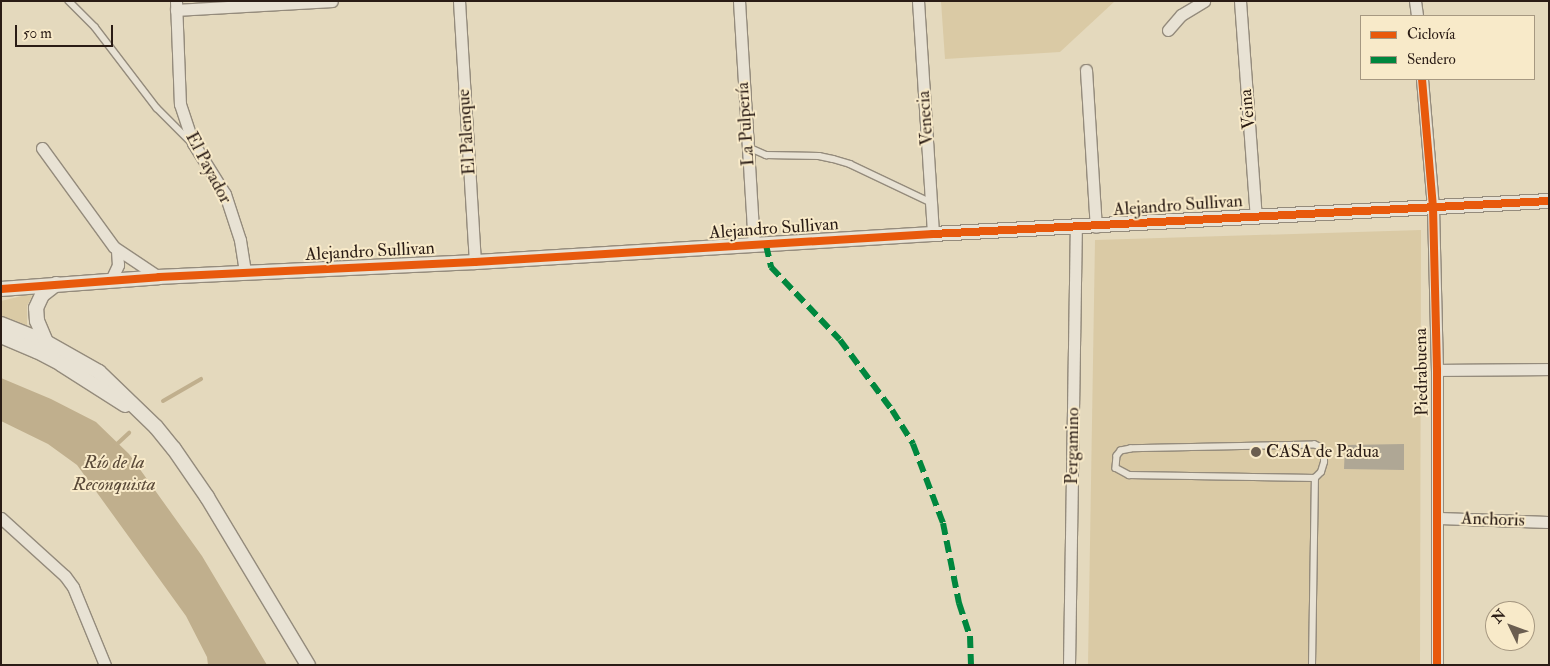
<!DOCTYPE html>
<meta charset="utf-8">
<style>
body{margin:0}
#map{position:relative;width:1550px;height:666px;overflow:hidden;background:#e4d9bd;font-family:"IM FELL Double Pica",serif}
div>[style]{position:absolute}
[style*='--x']{left:calc(var(--x)*1px);top:calc(var(--y)*1px);width:calc(var(--w)*1px);rotate:calc(var(--a)*1deg)}
.green>*{inset:0;background:#dacaa5}
.water>*{inset:0;background:#c0af8d}
.stream>*{height:4px;margin:-2px;padding:0 2px;transform-origin:2px;border-radius:2px;background:#c0af8d}
.building>*{inset:0;background:#afa795}
.roads{filter:drop-shadow(1px 0 #948b7c) drop-shadow(-1px 0 #948b7c) drop-shadow(0 1px #948b7c) drop-shadow(0 -1px #948b7c)}
.service>*{height:5.5px;margin:-2.75px;padding:0 2.75px;transform-origin:2.75px;border-radius:2.75px;background:#e8e2d4}
.minor>*{height:11px;margin:-5.5px;padding:0 5.5px;transform-origin:5.5px;border-radius:5.5px;background:#e8e2d4}
.tertiary>*{height:14px;margin:-7px;padding:0 7px;transform-origin:7px;border-radius:7px;background:#e8e2d4}
.quiet>*{height:6px;margin-top:-3px;transform-origin:0;background:repeating-linear-gradient(90deg,#00873e 0 12px,transparent 0 18px)}
.cycleway>*{height:8px;margin:-4px;padding:0 4px;transform-origin:4px;border-radius:4px;background:#e8590c}
.dots>*{width:14px;height:14px;translate:-50% -50%;box-sizing:border-box;border:2px solid #f8eac9;border-radius:50%}
span{translate:-50% -50%;white-space:nowrap;text-align:center;line-height:1.15;-webkit-text-stroke:4px #f8eac9;paint-order:stroke}
.street-label{font-size:18px;color:#2a1c15}
.poi-label{font-size:18px;color:#2a1c15}
.left{translate:0 -50%;text-align:left}
.water-label{font-size:19px;color:#594938;font-style:italic}
.frame{position:absolute;inset:0;border:2px solid #2a1c15;pointer-events:none}
.legend{position:absolute;left:1360px;top:15px;width:175px;height:65px;box-sizing:border-box;background:#f8eac9;border:1px solid #a69881;margin:0;padding:6px 9px;list-style:none;font-size:15px;color:#2a1c15}
.legend li{display:flex;align-items:center;gap:10px;height:25px}
.legend b{width:25px;border:1px solid #a69881}
.north{position:absolute;left:1485px;top:601px;width:50px;height:50px;box-sizing:border-box;background:#f8eac9;border:1px solid #a69881;border-radius:50%;rotate:312deg;font-size:14px;font-weight:700;line-height:20px;text-align:center;color:#2a1c15}
.north::after{content:'';display:block;margin:auto;width:18px;height:22px;background:#6b5e50;clip-path:polygon(50% 0,100% 100%,50% 72%,0 100%)}
.scale{position:absolute;left:15px;top:25px;width:98px;height:22px;box-sizing:border-box;border:2px solid #2a1c15;border-top:0;padding-left:6px;font-size:15px;line-height:18px;white-space:nowrap;color:#2a1c15;-webkit-text-stroke:4px #f8eac9;paint-order:stroke}
</style>
<div id="map">
<div class="green">
<div style="clip-path:polygon(941px 1px,1115px 1px,1060px 52px,945px 59px)"></div>
<div style="clip-path:polygon(1421px 230px,1420px 665px,1088px 665px,1095px 240px)"></div>
<div style="clip-path:polygon(30px 294px,32px 296px,27px 306px,27px 326px,1px 318px,1px 301px)"></div>
</div>
<div class="water">
<div style="clip-path:polygon(1px 378px,51px 399px,96px 422px,129px 454px,202px 556px,267px 665px,208px 665px,207px 657px,186px 616px,77px 465px,48px 444px,1px 421px)"></div>
</div>
<div class="stream">
<div style="--x:163;--y:401;--w:44;--a:-30.1"></div>
<div style="--x:116;--y:445;--w:18;--a:-43"></div>
</div>
<div class="building">
<div style="clip-path:polygon(1404px 444px,1404px 470px,1344px 469px,1345px 445px)"></div>
</div>
<div class="roads">
<div class="service">
<div style="--x:69;--y:1;--w:37;--a:45"></div>
<div style="--x:95;--y:27;--w:102;--a:52.6"></div>
<div style="--x:157;--y:108;--w:45;--a:45"></div>
<div style="--x:748;--y:147;--w:20;--a:24"></div>
<div style="--x:766;--y:155;--w:53;--a:1.1"></div>
<div style="--x:819;--y:156;--w:14;--a:12"></div>
<div style="--x:833;--y:159;--w:18;--a:16"></div>
<div style="--x:850;--y:164;--w:91;--a:25.4"></div>
<div style="--x:1312;--y:665;--w:187;--a:-89.1"></div>
<div style="--x:1315;--y:478;--w:8;--a:-45"></div>
<div style="--x:1321;--y:472;--w:10;--a:-73"></div>
<div style="--x:1324;--y:462;--w:9;--a:-90"></div>
<div style="--x:1324;--y:453;--w:6;--a:-121"></div>
<div style="--x:1321;--y:448;--w:7;--a:-153"></div>
<div style="--x:1315;--y:445;--w:184;--a:178.8"></div>
<div style="--x:1131;--y:449;--w:10;--a:169"></div>
<div style="--x:1121;--y:451;--w:6;--a:129"></div>
<div style="--x:1117;--y:456;--w:12;--a:95"></div>
<div style="--x:1116;--y:468;--w:15;--a:28"></div>
<div style="--x:1129;--y:475;--w:186;--a:0.9"></div>
</div>
<div class="minor">
<div style="--x:176;--y:1;--w:103;--a:87.8"></div>
<div style="--x:180;--y:104;--w:41;--a:71.6"></div>
<div style="--x:193;--y:143;--w:60;--a:57.9"></div>
<div style="--x:225;--y:194;--w:48;--a:71.9"></div>
<div style="--x:240;--y:240;--w:33;--a:81"></div>
<div style="--x:459;--y:1;--w:261;--a:86.5"></div>
<div style="--x:739;--y:1;--w:245;--a:86.5"></div>
<div style="--x:918;--y:1;--w:233;--a:86.3"></div>
<div style="--x:1240;--y:1;--w:217;--a:85.8"></div>
<div style="--x:1415;--y:1;--w:15;--a:82"></div>
<div style="--x:176;--y:10;--w:156;--a:-3.3"></div>
<div style="--x:1168;--y:30;--w:20;--a:-49"></div>
<div style="--x:1181;--y:15;--w:27;--a:-31"></div>
<div style="--x:1086;--y:70;--w:157;--a:86.4"></div>
<div style="--x:1422;--y:79;--w:128;--a:85.1"></div>
<div style="--x:1433;--y:207;--w:163;--a:88.6"></div>
<div style="--x:1437;--y:370;--w:295;--a:90"></div>
<div style="--x:42;--y:148;--w:122;--a:54"></div>
<div style="--x:114;--y:247;--w:54;--a:33.7"></div>
<div style="--x:111;--y:280;--w:17;--a:-65"></div>
<div style="--x:118;--y:265;--w:15;--a:-94"></div>
<div style="--x:1437;--y:370;--w:112;--a:-0.5"></div>
<div style="--x:1;--y:518;--w:86;--a:42.2"></div>
<div style="--x:65;--y:576;--w:14;--a:54"></div>
<div style="--x:73;--y:587;--w:84;--a:67.7"></div>
<div style="--x:1438;--y:518;--w:111;--a:2.1"></div>
<div style="--x:1069;--y:665;--w:437;--a:-89.1"></div>
</div>
<div class="tertiary">
<div style="--x:1;--y:289;--w:158;--a:-4.3"></div>
<div style="--x:159;--y:277;--w:316;--a:-2.7"></div>
<div style="--x:475;--y:262;--w:459;--a:-3.5"></div>
<div style="--x:933;--y:234;--w:617;--a:-3.07"></div>
<div style="--x:1;--y:324;--w:48;--a:21.8"></div>
<div style="--x:46;--y:342;--w:61;--a:29.5"></div>
<div style="--x:99;--y:372;--w:79;--a:44"></div>
<div style="--x:156;--y:427;--w:28;--a:51"></div>
<div style="--x:174;--y:449;--w:58;--a:55.5"></div>
<div style="--x:207;--y:497;--w:196;--a:59"></div>
<div style="--x:1;--y:336;--w:39;--a:23"></div>
<div style="--x:37;--y:351;--w:27;--a:28"></div>
<div style="--x:61;--y:364;--w:76;--a:32.6"></div>
<div style="--x:46;--y:342;--w:23;--a:-113"></div>
<div style="--x:37;--y:321;--w:13;--a:-94"></div>
<div style="--x:36;--y:308;--w:14;--a:-65"></div>
<div style="--x:42;--y:295;--w:18;--a:-38"></div>
</div>
</div>
<div class="quiet">
<div style="--x:766;--y:245;--w:23;--a:77"></div>
<div style="--x:771;--y:267;--w:100;--a:46.6"></div>
<div style="--x:840;--y:340;--w:87;--a:53.4"></div>
<div style="--x:892;--y:410;--w:40;--a:58"></div>
<div style="--x:913;--y:444;--w:85;--a:69.2"></div>
<div style="--x:943;--y:523;--w:82;--a:78.7"></div>
<div style="--x:959;--y:603;--w:35;--a:72"></div>
<div style="--x:970;--y:636;--w:29;--a:88"></div>
</div>
<div class="cycleway">
<div style="--x:1422;--y:79;--w:128;--a:85.1"></div>
<div style="--x:1433;--y:207;--w:163;--a:88.6"></div>
<div style="--x:1437;--y:370;--w:295;--a:90"></div>
<div style="--x:1;--y:289;--w:158;--a:-4.3"></div>
<div style="--x:159;--y:277;--w:316;--a:-2.7"></div>
<div style="--x:475;--y:262;--w:459;--a:-3.5"></div>
<div style="--x:933;--y:234;--w:617;--a:-3.07"></div>
</div>
<div class="dots">
<div style="left:1256px;top:452px;background:#6b5e50"></div>
</div>
<div class="street-label">
<span style="left:1248px;top:109px;rotate:-95deg">Veina</span>
<span style="left:926px;top:118px;rotate:-94deg">Venecia</span>
<span style="left:746px;top:124px;rotate:-94deg">La Pulpería</span>
<span style="left:467px;top:132px;rotate:-94deg">El Palenque</span>
<span style="left:208px;top:168px;rotate:62deg">El Payador</span>
<span style="left:1178px;top:206px;rotate:-4deg">Alejandro Sullivan</span>
<span style="left:774px;top:229px;rotate:-4deg">Alejandro Sullivan</span>
<span style="left:370px;top:252px;rotate:-3deg">Alejandro Sullivan</span>
<span style="left:1422px;top:372px;rotate:-91deg">Piedrabuena</span>
<span style="left:1073px;top:446px;rotate:-89deg">Pergamino</span>
<span style="left:1493px;top:520px;rotate:2deg">Anchoris</span>
</div>
<div class="poi-label">
<span class="left" style="left:1266px;top:452px">CASA de Padua</span>
</div>
<div class="water-label">
<span style="left:114px;top:474px">Río de la<br>Reconquista</span>
</div>
<div class="frame"></div>
<ul class="legend">
<li><b style="height:6px;background:#e8590c"></b>Ciclovía</li>
<li><b style="height:6px;background:#00873e"></b>Sendero</li>
</ul>
<div class="north">N</div>
<div class="scale">50 m</div>
</div>
